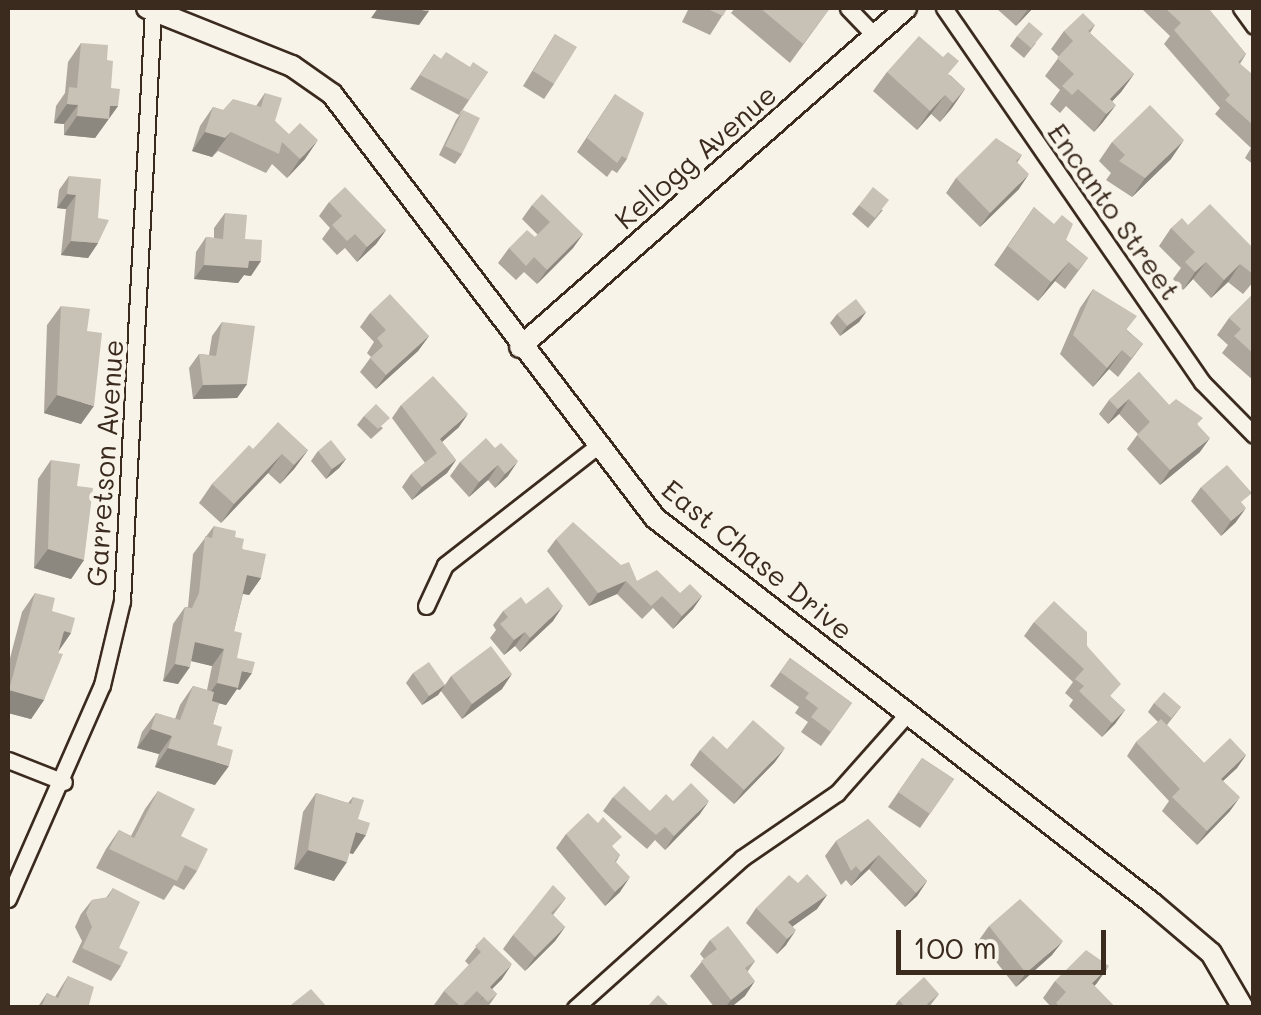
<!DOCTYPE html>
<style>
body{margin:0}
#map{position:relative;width:1261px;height:1015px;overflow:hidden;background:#f7f3e8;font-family:Mali,sans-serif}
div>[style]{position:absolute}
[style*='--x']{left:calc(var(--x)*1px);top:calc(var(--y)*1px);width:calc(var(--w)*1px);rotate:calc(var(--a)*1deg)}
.roads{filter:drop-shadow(2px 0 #3b2a1e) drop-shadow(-2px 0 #3b2a1e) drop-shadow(0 2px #3b2a1e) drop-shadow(0 -2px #3b2a1e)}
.street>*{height:15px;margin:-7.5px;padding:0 7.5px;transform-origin:7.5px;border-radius:7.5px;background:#f7f3e8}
.secondary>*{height:20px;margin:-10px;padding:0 10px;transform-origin:10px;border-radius:10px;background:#f7f3e8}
.wall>*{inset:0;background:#aca69d}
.shaded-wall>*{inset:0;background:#8c877f}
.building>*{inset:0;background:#c8c1b6}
span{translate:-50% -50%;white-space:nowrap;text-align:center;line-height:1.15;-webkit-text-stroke:9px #f7f3e8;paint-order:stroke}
.street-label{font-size:28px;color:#3b2a1e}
.frame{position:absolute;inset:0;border:10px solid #3b2a1e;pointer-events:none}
.scale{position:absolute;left:896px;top:930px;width:210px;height:45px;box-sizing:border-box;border:5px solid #3b2a1e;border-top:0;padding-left:12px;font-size:30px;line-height:35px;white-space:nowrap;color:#3b2a1e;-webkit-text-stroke:8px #f7f3e8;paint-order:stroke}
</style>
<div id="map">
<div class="roads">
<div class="street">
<div style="--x:848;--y:8;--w:37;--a:46"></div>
<div style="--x:944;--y:8;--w:454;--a:55.4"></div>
<div style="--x:1202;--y:382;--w:74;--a:45.5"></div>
<div style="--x:1241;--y:8;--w:22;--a:54"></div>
<div style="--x:426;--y:606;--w:45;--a:-65.1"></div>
<div style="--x:445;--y:565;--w:192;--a:-38"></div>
<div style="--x:8;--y:760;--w:60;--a:21.4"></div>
<div style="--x:8;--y:899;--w:234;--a:-66.3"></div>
<div style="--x:102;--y:685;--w:86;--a:-76.6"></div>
<div style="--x:122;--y:601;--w:592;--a:-87"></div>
<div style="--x:575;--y:1008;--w:224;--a:-41.9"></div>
<div style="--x:742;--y:858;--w:115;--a:-34.4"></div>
<div style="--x:837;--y:793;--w:108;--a:-48.4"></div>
</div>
<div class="secondary">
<div style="--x:147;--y:8;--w:156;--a:21.8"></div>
<div style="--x:292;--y:66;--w:49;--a:35"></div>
<div style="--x:332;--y:94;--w:533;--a:52.7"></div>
<div style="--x:655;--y:518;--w:629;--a:37.76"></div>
<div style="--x:1152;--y:903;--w:77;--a:40.3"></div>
<div style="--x:1211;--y:953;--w:64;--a:59.8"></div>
<div style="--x:520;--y:347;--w:514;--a:-41.29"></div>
</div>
</div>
<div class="wall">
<div style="clip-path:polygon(689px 8px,727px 8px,710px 35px,682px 22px)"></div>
<div style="clip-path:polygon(735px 8px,830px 8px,790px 63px,731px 13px)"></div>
<div style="clip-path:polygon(996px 8px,1033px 8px,1016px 26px)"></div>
<div style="clip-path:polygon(1141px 8px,1208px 8px,1246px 54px,1240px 64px,1254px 76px,1254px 165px,1245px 158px,1251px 148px,1215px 114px,1220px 108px,1164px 44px,1170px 36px)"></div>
<div style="clip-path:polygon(1095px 25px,1090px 33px,1134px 74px,1121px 92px,1112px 101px,1103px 122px,1094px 132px,1066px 106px,1060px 113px,1050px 104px,1060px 90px,1045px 76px,1059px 57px,1051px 49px,1064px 31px)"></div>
<div style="clip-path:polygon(555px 34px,554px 84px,544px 99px,523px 86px)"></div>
<div style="clip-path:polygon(1017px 36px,1036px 43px,1024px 58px,1010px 46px)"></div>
<div style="clip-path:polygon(81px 43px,107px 60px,111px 88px,118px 106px,95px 138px,64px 135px,64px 124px,54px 123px,56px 106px,65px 93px,68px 62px)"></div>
<div style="clip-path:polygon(434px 54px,441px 59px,488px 72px,459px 115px,410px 89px)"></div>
<div style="clip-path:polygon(887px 72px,950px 75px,965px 89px,940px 122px,931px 114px,917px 130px,873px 91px)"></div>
<div style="clip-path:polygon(265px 93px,275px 121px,305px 159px,287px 178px,272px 164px,266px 173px,218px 151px,212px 157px,192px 151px,200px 126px,213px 107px,223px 110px,256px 106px)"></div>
<div style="clip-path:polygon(615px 94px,627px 159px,617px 173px,612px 170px,607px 177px,577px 152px)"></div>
<div style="clip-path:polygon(463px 110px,462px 154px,455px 164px,439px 155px,456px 120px)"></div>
<div style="clip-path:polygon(1112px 142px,1171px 159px,1132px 197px,1106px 180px,1111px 173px,1099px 161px)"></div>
<div style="clip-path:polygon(1022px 155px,1017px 163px,1019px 189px,980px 227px,946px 193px,956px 178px)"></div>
<div style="clip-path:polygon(69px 176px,98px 243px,88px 258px,61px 255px,66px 209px,57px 208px,59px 190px)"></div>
<div style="clip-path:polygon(329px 202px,386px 230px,376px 244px,357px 262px,345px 248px,337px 255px,322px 239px,330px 228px,319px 216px)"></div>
<div style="clip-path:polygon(532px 205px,583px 234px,573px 248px,537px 284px,524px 272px,516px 280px,498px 263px,509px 248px,535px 237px,538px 235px,522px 219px)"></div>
<div style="clip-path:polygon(859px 205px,883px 210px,868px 228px,852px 214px)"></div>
<div style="clip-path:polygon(1034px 207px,1066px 240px,1088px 258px,1065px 289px,1055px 281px,1038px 301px,994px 265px)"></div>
<div style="clip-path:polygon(225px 213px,245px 239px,251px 276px,244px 275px,238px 283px,194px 279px,196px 252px,206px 237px,214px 238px,214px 228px)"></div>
<div style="clip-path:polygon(1188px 225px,1254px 249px,1254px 281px,1243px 294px,1228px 282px,1211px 298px,1193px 279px,1183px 290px,1173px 279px,1181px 268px,1159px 246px,1171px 228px)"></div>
<div style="clip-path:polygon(1093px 289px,1127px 330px,1143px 344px,1118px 377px,1109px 369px,1093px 387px,1060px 354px,1080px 308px)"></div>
<div style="clip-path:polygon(1254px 293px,1254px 381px,1222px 353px,1228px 345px,1217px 335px,1229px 318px)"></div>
<div style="clip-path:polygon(61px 306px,87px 331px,81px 424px,44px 413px,47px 325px)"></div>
<div style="clip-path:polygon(866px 312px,859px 322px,840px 336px,830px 323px,837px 314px)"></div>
<div style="clip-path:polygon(370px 313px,429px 336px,418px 351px,376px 389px,360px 372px,371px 357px,367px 353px,374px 342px,360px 327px)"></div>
<div style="clip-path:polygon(222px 322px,247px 384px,237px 398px,193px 399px,189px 368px,199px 354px,209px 355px,212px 336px)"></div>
<div style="clip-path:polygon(1139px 372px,1169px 405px,1198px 425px,1200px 452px,1160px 485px,1127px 449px,1138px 434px,1119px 414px,1108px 424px,1099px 414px,1109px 400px)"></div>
<div style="clip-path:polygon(401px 405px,459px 427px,442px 442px,456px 460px,447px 473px,412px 500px,402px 487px,411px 474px,425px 463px,392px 418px)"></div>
<div style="clip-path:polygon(364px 416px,383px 428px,371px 439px,357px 425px)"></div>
<div style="clip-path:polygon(495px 448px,508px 476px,495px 488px,488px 480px,469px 497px,450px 476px,460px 462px)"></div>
<div style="clip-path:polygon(253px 449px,308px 450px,294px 469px,280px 484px,268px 473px,221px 523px,199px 503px,212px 484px)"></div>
<div style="clip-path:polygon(318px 451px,346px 459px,339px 468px,326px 479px,311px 461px)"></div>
<div style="clip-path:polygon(51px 460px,77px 486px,84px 560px,71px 579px,34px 568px,38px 479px)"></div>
<div style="clip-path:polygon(1201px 487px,1236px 522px,1221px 536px,1191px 501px)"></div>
<div style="clip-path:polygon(214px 526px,235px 537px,261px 578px,249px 595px,243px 594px,234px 631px,240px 690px,237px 689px,226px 705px,219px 703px,213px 724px,217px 745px,215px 785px,155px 767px,159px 754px,137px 748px,142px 732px,156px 713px,175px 719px,180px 705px,193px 686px,207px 690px,212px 666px,191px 661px,178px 684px,163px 681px,173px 624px,185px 607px,188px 607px,193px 554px)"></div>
<div style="clip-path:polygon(556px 539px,637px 581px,680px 593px,702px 596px,693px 609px,673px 629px,653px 608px,642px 619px,617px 594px,589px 606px,547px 551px)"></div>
<div style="clip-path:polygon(35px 593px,71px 633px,59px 650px,44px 700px,31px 719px,8px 713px,8px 666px,22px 612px)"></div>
<div style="clip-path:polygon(526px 604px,553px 621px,520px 652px,515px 646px,504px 655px,490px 638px,496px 630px,493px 625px,503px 611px)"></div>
<div style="clip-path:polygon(1034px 622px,1087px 646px,1111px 697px,1125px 710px,1102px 737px,1069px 706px,1073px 700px,1065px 693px,1073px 682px,1024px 636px)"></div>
<div style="clip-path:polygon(790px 658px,852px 703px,821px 746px,801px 732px,808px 722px,795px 713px,799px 707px,770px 686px)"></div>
<div style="clip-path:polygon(413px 673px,445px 685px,451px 676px,502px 689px,462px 719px,441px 691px,438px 695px,422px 705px,406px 683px)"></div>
<div style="clip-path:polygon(1154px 703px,1181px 707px,1167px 725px,1204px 763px,1246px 755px,1237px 768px,1223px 781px,1230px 811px,1197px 845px,1162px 811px,1169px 801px,1127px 756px,1136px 742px,1158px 722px,1148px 712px)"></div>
<div style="clip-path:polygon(727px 749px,775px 762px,734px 804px,690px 765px,700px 750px)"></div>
<div style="clip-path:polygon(922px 758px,954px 779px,920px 828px,888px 807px)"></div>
<div style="clip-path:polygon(158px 791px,197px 871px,184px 890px,174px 885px,164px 900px,96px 868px,106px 849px,119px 830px,131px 836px,145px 809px)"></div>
<div style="clip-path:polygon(316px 793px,348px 803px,353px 797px,358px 819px,353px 854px,349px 853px,334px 881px,294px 869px,303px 812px)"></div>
<div style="clip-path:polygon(613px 797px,650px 811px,673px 801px,700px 814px,665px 850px,655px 840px,647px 849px,603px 811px)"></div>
<div style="clip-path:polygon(868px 819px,927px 881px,917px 896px,905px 907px,869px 869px,851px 886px,846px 880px,841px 885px,825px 856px,836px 841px)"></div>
<div style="clip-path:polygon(566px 834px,614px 849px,620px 855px,616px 862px,620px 892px,605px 906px,556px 848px)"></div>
<div style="clip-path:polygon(798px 883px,827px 895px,817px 909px,793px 926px,786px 945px,777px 954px,746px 923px,756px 908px)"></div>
<div style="clip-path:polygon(113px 888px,121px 966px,111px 981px,72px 962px,82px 941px,75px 927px,81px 914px,92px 900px,106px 898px)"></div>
<div style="clip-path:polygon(566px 898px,553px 915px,565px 927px,555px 941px,525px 971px,503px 949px,513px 935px)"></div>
<div style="clip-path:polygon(989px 926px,1052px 955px,1016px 987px,979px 940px)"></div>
<div style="clip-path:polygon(484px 937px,502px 979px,492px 989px,497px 994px,487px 1008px,469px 1008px,467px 1006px,465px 1008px,436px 1008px,434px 1005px,444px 991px,469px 965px,465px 961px)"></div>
<div style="clip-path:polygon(710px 940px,755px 961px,748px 971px,745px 996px,730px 1008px,715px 1008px,690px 976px,704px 959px,700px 954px)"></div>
<div style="clip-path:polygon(68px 976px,88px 1008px,37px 1008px,47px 993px,55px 997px)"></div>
<div style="clip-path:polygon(1055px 981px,1097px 983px,1094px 986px,1116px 1008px,1052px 1008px,1043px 998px)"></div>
<div style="clip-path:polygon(939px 994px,929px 1007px,893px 1008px,899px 1000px)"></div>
</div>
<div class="shaded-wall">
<div style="clip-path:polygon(378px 8px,407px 8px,429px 11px,419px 25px,371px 18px)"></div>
<div style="clip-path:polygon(1030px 8px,1033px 8px,1016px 26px,1026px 12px)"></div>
<div style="clip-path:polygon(1134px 74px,1121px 92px,1103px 111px,1110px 99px)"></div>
<div style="clip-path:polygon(965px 89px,952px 108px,940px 122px,953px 103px)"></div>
<div style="clip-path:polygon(945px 95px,931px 114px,917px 130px,930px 111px)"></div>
<div style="clip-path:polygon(67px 104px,78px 105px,64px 124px,54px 123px)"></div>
<div style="clip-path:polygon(1116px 105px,1103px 122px,1094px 132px,1106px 114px)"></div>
<div style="clip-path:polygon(110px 106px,118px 106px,95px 138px,64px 135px,77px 116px)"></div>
<div style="clip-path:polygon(205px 132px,231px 132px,212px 157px,192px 151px)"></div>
<div style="clip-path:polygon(318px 140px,305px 159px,287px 178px,300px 159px)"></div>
<div style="clip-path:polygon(1184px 140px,1171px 159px,1132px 197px,1145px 178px)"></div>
<div style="clip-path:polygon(1029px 174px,1019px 189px,980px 227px,990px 213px)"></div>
<div style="clip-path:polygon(67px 194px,76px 195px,66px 209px,57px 208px)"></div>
<div style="clip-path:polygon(386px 230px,376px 244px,357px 262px,367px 247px)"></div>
<div style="clip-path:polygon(583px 234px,573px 248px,537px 284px,547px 270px)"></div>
<div style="clip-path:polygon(71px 241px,98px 243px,88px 258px,61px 255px)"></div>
<div style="clip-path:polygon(249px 261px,261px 261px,251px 276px,244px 275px,238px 283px,194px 279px,204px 265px)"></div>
<div style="clip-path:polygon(1069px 262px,1055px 281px,1038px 301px,1051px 282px)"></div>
<div style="clip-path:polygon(1206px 262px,1193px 279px,1183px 290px,1195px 272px)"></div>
<div style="clip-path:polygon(1240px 264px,1228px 282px,1211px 298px,1224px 280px)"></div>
<div style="clip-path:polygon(866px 312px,859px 322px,840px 336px,847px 326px)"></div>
<div style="clip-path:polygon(429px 336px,418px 351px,376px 389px,386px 375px)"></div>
<div style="clip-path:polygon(1122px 350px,1109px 369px,1093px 387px,1107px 368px)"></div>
<div style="clip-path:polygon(247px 384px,237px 398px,193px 399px,203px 385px)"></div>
<div style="clip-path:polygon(57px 395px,94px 406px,81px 424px,44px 413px)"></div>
<div style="clip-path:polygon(1129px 399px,1119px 414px,1108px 424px,1118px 409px)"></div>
<div style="clip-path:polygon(468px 414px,459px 427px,434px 449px,440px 439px)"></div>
<div style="clip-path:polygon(1210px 438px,1200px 452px,1160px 485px,1170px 470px)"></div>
<div style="clip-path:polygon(308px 450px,294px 469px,280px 484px,294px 465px)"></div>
<div style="clip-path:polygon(282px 454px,268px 473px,221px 523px,234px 504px)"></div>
<div style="clip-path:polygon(346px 459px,339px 468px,326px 479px,332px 469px)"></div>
<div style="clip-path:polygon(456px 460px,447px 473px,412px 500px,422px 487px)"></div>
<div style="clip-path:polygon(518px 461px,508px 476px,495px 488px,505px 474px)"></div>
<div style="clip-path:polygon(498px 465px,488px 480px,469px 497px,479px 482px)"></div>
<div style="clip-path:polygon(1246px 508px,1236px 522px,1221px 536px,1231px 521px)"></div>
<div style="clip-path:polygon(48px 549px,84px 560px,71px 579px,34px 568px)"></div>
<div style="clip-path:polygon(247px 575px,261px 578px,249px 595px,235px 592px)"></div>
<div style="clip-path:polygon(626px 581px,617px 594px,589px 606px,598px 593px)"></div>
<div style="clip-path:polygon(702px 596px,693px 609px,673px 629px,682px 616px)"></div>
<div style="clip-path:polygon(563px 606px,553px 621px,520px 652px,530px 638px)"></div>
<div style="clip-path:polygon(64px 631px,71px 633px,58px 652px)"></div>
<div style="clip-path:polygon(525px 632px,515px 646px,504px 655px,514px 640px)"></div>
<div style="clip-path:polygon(195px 642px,224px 649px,212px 666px,183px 659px)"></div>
<div style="clip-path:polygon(175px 664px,190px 667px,178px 684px,163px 681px)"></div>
<div style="clip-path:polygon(242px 671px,252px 673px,240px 690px,237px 689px,226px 705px,205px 700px,217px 683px)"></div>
<div style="clip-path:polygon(512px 674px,502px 689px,462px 719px,472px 704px)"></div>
<div style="clip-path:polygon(445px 685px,438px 695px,422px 705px,429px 696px)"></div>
<div style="clip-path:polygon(9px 690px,44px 700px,31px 719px,8px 713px,8px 693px)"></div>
<div style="clip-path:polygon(1125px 710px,1115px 724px,1102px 737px,1112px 723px)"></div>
<div style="clip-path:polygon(151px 729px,172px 736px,159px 754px,137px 748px)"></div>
<div style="clip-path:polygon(168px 748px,229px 766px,215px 785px,155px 767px)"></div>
<div style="clip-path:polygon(785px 748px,775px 762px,734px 804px,744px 790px)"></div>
<div style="clip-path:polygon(1246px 755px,1237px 768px,1211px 792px,1221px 779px)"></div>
<div style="clip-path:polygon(1240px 797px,1230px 811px,1197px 845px,1207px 831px)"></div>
<div style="clip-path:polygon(709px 801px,700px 814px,665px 850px,674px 836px)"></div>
<div style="clip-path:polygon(356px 832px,366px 835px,353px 854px,343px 851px)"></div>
<div style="clip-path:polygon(308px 850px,347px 862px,334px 881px,294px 869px)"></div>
<div style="clip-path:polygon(879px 855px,869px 869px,851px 886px,861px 872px)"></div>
<div style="clip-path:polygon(630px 877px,620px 892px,605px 906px,615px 892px)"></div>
<div style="clip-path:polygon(927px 881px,917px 896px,905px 907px,916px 893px)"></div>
<div style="clip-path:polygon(827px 895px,817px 909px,782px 934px,788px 922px)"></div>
<div style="clip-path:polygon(565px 927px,555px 941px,525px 971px,535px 957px)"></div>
<div style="clip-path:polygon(796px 930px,786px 945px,777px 954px,787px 939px)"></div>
<div style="clip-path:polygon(1063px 941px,1052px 955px,1016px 987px,1026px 973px)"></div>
<div style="clip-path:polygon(512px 964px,502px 979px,480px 1001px,490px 987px)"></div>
<div style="clip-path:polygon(1109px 966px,1097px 983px,1080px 1001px,1092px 983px)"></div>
<div style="clip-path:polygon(755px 981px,745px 996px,730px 1008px,725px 1008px,731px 1000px)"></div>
</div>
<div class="building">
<div style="clip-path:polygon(407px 8px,430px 8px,429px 11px)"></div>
<div style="clip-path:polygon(705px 8px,727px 8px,723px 16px)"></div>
<div style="clip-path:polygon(760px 8px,830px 8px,803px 44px)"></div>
<div style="clip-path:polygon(1165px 8px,1208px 8px,1246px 54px,1238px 62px,1254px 76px,1254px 126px,1225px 100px,1230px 95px,1174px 30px,1181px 23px)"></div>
<div style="clip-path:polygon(1083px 13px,1095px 25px,1088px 31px,1134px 74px,1110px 99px,1116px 105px,1106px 114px,1078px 89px,1072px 95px,1062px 86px,1074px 74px,1057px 58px,1073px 41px,1064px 31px)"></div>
<div style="clip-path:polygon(1029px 22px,1043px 34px,1031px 48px,1017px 36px)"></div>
<div style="clip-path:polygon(555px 34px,577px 47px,554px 84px,533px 71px)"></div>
<div style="clip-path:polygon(919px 36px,943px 57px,948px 52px,959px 61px,948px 74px,965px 89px,953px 103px,945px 95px,930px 111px,887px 72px)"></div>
<div style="clip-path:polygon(81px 43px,108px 45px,107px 60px,113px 61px,111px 88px,120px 89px,118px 106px,110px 106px,109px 119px,77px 116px,78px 105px,67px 104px,69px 87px,77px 88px)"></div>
<div style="clip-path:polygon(446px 52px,470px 67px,473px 62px,488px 72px,469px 100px,420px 75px,434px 54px,441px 59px)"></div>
<div style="clip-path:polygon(265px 93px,282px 98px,275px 121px,289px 134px,300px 123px,318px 140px,300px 159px,282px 142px,279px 154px,231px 132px,225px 138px,205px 132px,213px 107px,223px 110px,233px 99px,261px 107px)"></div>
<div style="clip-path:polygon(615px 94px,644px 113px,627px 159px,622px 156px,617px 163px,587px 138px)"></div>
<div style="clip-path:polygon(1150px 105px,1184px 140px,1145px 178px,1119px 161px,1125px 155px,1112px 142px)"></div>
<div style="clip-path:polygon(463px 110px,480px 118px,462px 154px,445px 146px)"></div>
<div style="clip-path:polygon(996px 138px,1022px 155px,1016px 161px,1029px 174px,990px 213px,956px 178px)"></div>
<div style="clip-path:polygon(69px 176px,101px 179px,98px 218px,109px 220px,98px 243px,71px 241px,76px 195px,67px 194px)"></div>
<div style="clip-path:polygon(345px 187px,386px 230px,367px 247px,355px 234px,347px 241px,332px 225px,342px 216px,329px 202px)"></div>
<div style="clip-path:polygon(873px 187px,889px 200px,875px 218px,859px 205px)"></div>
<div style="clip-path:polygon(542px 194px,583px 234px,547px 270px,534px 257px,526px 266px,509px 248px,527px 230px,535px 237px,550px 222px,532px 205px)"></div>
<div style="clip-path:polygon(1210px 204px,1254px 249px,1254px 275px,1240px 264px,1224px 280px,1206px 262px,1195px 272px,1185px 262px,1195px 252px,1171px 228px,1182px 218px,1188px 225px)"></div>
<div style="clip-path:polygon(1034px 207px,1054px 224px,1062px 215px,1073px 224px,1066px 240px,1088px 258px,1078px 270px,1069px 262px,1051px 282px,1008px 246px)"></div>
<div style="clip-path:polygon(225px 213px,247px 215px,245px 239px,262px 240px,261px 261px,249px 261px,248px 268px,204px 265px,206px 237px,223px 239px)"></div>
<div style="clip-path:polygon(1093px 289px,1137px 316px,1126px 330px,1143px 344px,1131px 358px,1122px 350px,1107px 368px,1073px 335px)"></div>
<div style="clip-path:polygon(1254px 293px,1254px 354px,1234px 336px,1241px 329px,1229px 318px)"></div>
<div style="clip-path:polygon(390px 294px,429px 336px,386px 375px,370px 358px,383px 346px,377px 338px,386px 330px,370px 313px)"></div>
<div style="clip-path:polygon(856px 299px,866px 312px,847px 326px,837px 314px)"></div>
<div style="clip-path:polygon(61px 306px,90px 309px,87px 331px,102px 333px,94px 406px,57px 395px)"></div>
<div style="clip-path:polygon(222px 322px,255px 326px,247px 384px,203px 385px,199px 354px,216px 356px)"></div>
<div style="clip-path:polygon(1139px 372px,1169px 405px,1176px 399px,1203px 418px,1197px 424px,1210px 438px,1170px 470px,1137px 435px,1150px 422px,1129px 399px,1118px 409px,1109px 400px)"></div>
<div style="clip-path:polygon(433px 376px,468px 414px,440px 439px,456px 460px,422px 487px,411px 474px,437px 453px,401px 405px)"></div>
<div style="clip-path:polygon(376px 404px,390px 418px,378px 429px,364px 416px)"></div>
<div style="clip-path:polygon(278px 422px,308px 450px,294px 465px,282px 454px,234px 504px,212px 484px,249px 445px,253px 449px)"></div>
<div style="clip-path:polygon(486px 438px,495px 448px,501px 443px,518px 461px,505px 474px,498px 465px,479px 482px,460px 462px)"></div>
<div style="clip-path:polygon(331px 440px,346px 459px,332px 469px,318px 451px)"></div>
<div style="clip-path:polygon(51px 460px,80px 464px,77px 486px,93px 488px,84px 560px,48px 549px)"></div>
<div style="clip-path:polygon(1227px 465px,1252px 493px,1241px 502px,1246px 508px,1231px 521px,1201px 487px)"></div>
<div style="clip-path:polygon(573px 522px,621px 565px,629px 562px,637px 581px,657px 570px,680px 593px,690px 584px,702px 596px,682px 616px,662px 596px,651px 606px,626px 581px,598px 593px,556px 539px)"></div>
<div style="clip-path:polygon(214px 526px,236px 531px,235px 537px,244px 539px,242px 549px,266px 554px,261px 578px,247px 575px,234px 631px,242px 633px,237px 658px,255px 662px,252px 673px,242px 671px,238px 688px,217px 683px,224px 649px,195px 642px,190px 667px,175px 664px,185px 607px,192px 608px,199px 593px,205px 536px,212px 538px)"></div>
<div style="clip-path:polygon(548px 587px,563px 606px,530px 638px,525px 632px,514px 640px,500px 624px,508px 617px,503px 611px,521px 597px,526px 604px)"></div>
<div style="clip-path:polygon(35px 593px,55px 598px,52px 611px,75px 618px,71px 633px,64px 631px,58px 653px,63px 654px,44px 700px,9px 690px)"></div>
<div style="clip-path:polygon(1054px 601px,1087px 632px,1087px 646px,1121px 684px,1110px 696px,1125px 710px,1112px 723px,1079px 691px,1084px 686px,1075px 679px,1084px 669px,1034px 622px)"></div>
<div style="clip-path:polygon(491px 646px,512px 674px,472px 704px,451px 676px)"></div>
<div style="clip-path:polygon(790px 658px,852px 703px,831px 732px,811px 717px,818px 708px,805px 698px,809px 693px,780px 672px)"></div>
<div style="clip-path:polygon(429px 662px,445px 685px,429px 696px,413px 673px)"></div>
<div style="clip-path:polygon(193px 686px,214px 692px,212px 701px,219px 703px,213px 724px,222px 727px,217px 745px,233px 750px,229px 766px,168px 748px,172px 736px,151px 729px,156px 713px,180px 720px)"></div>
<div style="clip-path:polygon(1164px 692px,1181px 707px,1171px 718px,1154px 703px)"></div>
<div style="clip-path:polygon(1161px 719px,1204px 763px,1230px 738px,1246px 755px,1221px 779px,1240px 797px,1207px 831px,1172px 797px,1180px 789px,1136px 742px)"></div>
<div style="clip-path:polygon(753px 720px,785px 748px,744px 790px,700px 750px,713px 736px,727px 749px)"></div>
<div style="clip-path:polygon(922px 758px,954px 779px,930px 814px,898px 792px)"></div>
<div style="clip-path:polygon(691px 783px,709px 801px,674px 836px,665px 827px,656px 835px,613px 797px,624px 786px,650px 811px,666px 794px,673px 801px)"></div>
<div style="clip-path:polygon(158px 791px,195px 809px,181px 836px,208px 849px,197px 871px,185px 865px,177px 881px,109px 849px,119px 830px,134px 838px)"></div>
<div style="clip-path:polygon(316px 793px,351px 804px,353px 797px,364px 800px,358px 819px,370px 823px,366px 835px,356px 832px,347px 862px,308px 850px)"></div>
<div style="clip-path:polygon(588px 813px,598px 823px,603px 817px,622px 837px,612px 846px,620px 855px,615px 861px,630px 877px,615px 892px,566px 834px)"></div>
<div style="clip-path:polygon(868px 819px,927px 881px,916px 893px,879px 855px,861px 872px,856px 866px,851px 871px,836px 841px)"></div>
<div style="clip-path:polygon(807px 874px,827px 895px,788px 922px,796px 930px,787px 939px,756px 908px,789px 875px,798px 883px)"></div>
<div style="clip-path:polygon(553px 885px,566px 898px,551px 913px,565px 927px,535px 957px,513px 935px)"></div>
<div style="clip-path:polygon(113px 888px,140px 902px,119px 948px,128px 952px,121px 966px,82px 948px,92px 927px,86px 913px,92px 900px,108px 897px)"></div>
<div style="clip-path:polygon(1020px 899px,1063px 941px,1026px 973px,989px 926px)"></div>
<div style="clip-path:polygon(728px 926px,755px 961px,745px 968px,755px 981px,731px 1000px,701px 961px,717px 949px,710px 940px)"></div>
<div style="clip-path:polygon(484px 937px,512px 964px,490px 987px,497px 994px,488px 1002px,477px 991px,461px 1007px,444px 991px,481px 952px,475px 946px)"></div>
<div style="clip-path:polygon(1086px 950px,1109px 966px,1092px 983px,1116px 1008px,1061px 1008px,1056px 1003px,1066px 992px,1055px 981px)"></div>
<div style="clip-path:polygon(68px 976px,94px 987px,88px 1008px,41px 1008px,47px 993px,58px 998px)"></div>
<div style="clip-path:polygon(924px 977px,939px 994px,927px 1004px,929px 1008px,906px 1008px,899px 1000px)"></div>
<div style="clip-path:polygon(311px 989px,328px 1008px,287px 1008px)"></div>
<div style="clip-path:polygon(658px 995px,671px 1008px,646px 1008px)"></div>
</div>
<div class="street-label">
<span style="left:695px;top:156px;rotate:-41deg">Kellogg Avenue</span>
<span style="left:1115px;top:211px;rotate:55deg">Encanto Street</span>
<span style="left:104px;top:463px;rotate:-86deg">Garretson Avenue</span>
<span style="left:758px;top:559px;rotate:39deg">East Chase Drive</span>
</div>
<div class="frame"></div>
<div class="scale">100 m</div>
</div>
